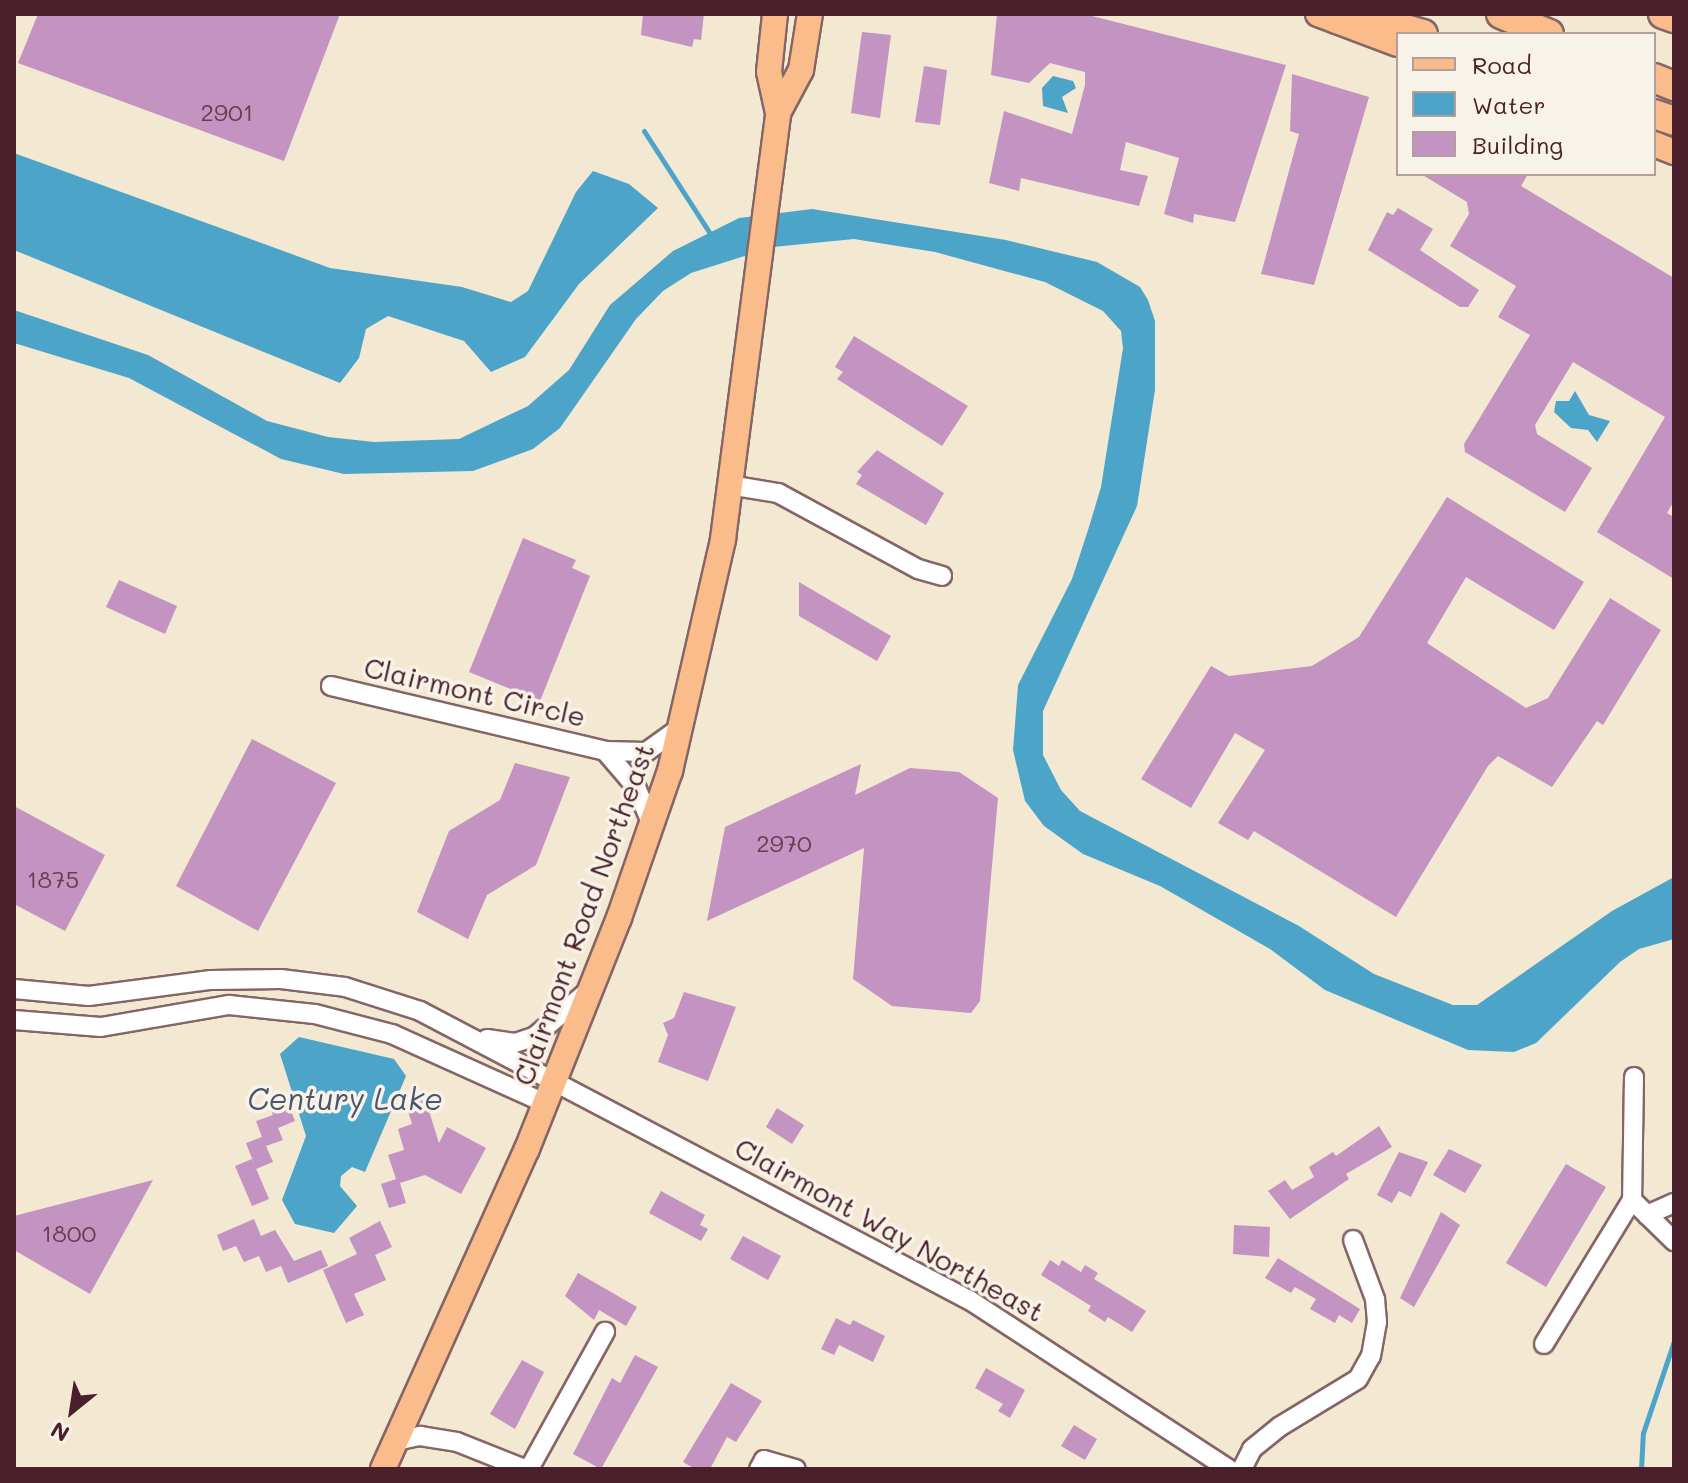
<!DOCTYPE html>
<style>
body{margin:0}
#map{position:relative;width:1688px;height:1483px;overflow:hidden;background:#f3e8d2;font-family:Mali,sans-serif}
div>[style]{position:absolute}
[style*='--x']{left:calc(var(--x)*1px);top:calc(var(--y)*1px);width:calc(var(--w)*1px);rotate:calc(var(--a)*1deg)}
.water>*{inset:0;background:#4ca4c9}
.stream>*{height:5px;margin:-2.5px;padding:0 2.5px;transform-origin:2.5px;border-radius:2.5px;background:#4ca4c9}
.building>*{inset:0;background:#c393c2}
.roads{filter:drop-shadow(2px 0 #856565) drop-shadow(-2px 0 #856565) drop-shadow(0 2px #856565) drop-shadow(0 -2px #856565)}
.minor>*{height:18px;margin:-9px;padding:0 9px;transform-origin:9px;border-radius:9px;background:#fff}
.major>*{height:24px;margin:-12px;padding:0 12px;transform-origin:12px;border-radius:12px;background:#fabc8b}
.highway>*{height:28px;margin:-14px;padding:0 14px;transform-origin:14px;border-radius:14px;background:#fabc8b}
span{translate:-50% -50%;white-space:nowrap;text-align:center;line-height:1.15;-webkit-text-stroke:7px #f7f3e8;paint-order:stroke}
.number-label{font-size:24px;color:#683c51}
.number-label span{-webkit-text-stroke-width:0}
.street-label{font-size:28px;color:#4a1f2b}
.water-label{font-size:30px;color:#4b546a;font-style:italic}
.frame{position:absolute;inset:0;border:16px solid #4a1f2b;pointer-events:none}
.legend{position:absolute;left:1396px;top:32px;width:260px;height:144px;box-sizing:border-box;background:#f7f3e8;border:2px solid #b29e9c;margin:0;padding:10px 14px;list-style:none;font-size:24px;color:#4a1f2b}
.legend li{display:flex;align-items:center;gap:16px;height:40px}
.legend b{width:40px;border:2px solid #b29e9c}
.north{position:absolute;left:32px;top:1371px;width:80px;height:80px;-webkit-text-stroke:6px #f7f3e8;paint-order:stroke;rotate:210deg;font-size:22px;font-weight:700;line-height:32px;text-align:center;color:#4a1f2b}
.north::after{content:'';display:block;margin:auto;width:28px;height:36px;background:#4a1f2b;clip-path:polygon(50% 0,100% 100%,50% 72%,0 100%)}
</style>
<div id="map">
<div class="water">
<div style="clip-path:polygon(1053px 76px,1073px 81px,1076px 88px,1062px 97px,1068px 113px,1043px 106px,1042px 88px)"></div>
<div style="clip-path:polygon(14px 153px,330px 268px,462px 287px,511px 302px,528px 291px,576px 192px,593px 171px,629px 184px,658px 208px,579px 284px,525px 357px,491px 372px,464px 341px,388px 316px,366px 329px,359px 358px,340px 383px,14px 250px)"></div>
<div style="clip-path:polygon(812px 209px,1006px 240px,1097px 262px,1140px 287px,1148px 300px,1155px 321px,1155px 390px,1137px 506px,1043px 711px,1043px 755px,1061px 790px,1080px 811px,1299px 926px,1374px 974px,1453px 1005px,1477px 1005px,1612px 911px,1674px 877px,1674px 939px,1639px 949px,1620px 962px,1536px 1043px,1514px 1052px,1468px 1050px,1325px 990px,1270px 949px,1160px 886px,1083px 854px,1044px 826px,1025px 801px,1013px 750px,1018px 685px,1072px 579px,1089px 527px,1101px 487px,1123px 348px,1121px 331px,1103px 311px,1045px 282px,935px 252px,854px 239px,773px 247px,691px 273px,663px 291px,636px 319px,560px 428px,533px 449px,473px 471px,344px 474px,281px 459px,129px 378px,14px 343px,14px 310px,148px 355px,267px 421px,328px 437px,374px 442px,459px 439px,528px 406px,569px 370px,610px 305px,673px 251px,739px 218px)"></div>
<div style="clip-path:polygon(1575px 391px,1589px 415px,1610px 421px,1597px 442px,1588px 430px,1571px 428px,1554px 412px,1556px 401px,1569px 401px)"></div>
<div style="clip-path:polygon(299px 1037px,394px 1059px,406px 1076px,365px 1172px,352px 1167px,341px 1176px,340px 1186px,357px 1206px,334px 1233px,295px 1224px,282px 1200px,306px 1136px,280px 1054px)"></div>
</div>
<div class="stream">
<div style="--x:644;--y:131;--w:127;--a:57.2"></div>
<div style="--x:1641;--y:1469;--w:36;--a:-87"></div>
<div style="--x:1643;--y:1433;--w:97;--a:-71.4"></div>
</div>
<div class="building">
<div style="clip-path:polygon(38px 14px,340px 14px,284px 161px,18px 63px)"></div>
<div style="clip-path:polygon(643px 14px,704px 14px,701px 40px,694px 39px,692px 47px,641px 35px)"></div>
<div style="clip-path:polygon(997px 14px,1084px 14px,1286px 65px,1235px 222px,1194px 214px,1193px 223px,1164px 214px,1179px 158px,1126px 142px,1120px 170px,1148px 176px,1139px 206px,1021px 178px,1019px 191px,989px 183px,1004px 111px,1072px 134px,1085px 85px,1085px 72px,1050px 63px,1029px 83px,991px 75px)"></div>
<div style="clip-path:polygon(862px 32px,891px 35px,880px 118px,851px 113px)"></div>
<div style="clip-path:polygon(924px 66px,947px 70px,940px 125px,915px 122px)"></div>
<div style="clip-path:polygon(1292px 74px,1369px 97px,1314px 285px,1261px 274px,1299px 134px,1290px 131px)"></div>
<div style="clip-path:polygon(1421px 174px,1528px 174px,1521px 186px,1674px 278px,1674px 501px,1667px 513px,1674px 517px,1674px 579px,1597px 532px,1665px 417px,1573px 362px,1535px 425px,1537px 434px,1592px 468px,1565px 512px,1465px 452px,1464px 444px,1530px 335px,1498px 317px,1516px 286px,1450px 246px,1469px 214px,1467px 202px)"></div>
<div style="clip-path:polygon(1398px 208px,1433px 229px,1420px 250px,1479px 290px,1468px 307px,1460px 307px,1368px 250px,1387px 212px,1393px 215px)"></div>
<div style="clip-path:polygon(854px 336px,968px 406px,942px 446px,837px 379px,843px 372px,835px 367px)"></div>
<div style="clip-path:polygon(877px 450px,944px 493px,926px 525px,856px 484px,862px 475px,857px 472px)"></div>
<div style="clip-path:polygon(1447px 497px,1584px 582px,1554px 630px,1466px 577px,1427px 643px,1526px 708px,1548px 698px,1610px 598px,1661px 630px,1603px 725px,1597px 721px,1552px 787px,1498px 756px,1488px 766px,1396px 917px,1254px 831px,1248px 840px,1218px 823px,1265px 750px,1235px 733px,1191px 808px,1141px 779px,1211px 666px,1229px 676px,1312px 666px,1359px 637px)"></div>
<div style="clip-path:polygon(523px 538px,576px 560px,572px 568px,590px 576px,540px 701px,469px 672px)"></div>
<div style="clip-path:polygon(119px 580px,177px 606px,165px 634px,106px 607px)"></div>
<div style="clip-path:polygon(799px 582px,891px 636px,877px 661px,799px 616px)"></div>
<div style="clip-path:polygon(252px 739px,336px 783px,258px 931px,176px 886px)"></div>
<div style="clip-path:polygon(515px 763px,570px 777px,536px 865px,487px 895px,468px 939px,417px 912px,449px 831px,500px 800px)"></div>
<div style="clip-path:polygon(861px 764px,855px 795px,910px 768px,959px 772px,998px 798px,980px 1001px,971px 1013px,892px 1006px,853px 979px,864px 848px,707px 921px,725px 827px)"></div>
<div style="clip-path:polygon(14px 806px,105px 855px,65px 931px,14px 904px)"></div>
<div style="clip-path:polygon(684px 992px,736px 1007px,708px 1081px,658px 1062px,668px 1035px,663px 1023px,674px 1018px)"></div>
<div style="clip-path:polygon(283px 1092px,295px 1121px,278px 1128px,283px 1140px,266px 1146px,273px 1162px,256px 1169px,246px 1143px,262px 1137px,256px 1121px,273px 1115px,266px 1099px)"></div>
<div style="clip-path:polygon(424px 1095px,439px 1143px,447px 1127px,486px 1148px,461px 1194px,425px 1175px,400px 1183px,406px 1203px,389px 1208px,381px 1184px,396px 1179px,388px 1155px,404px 1150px,398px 1129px,412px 1124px,405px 1101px)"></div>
<div style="clip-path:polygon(777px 1108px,804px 1125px,792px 1144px,766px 1127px)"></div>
<div style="clip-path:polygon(1379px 1126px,1392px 1147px,1346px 1174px,1349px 1179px,1290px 1219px,1268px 1191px,1285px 1180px,1292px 1190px,1314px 1177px,1309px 1167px,1333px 1152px,1336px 1156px)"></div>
<div style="clip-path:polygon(1449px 1149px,1482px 1165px,1465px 1193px,1433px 1175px)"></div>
<div style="clip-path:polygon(1399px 1152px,1428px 1162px,1411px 1197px,1399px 1191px,1392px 1203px,1377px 1195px)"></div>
<div style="clip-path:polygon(252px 1159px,269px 1199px,252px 1206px,235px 1166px)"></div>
<div style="clip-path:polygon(1566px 1164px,1606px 1187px,1546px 1287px,1506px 1263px)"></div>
<div style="clip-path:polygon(153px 1180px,90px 1294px,14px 1250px,14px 1216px)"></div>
<div style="clip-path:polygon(661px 1191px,705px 1215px,700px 1225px,708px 1229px,701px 1241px,649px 1213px)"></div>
<div style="clip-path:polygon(1441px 1212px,1460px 1225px,1414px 1307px,1400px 1298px)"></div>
<div style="clip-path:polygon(254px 1219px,261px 1236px,275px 1230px,294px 1261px,321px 1250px,328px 1266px,288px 1283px,281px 1266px,266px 1272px,259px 1256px,244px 1262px,236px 1246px,223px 1251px,217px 1235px)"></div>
<div style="clip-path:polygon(380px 1221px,392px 1247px,375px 1255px,386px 1280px,354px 1294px,364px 1315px,346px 1323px,323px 1270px,357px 1254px,349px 1238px)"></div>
<div style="clip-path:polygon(1234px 1225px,1270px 1227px,1269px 1257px,1233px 1254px)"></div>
<div style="clip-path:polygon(743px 1236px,781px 1256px,768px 1280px,730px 1259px)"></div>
<div style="clip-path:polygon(1278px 1258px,1360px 1309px,1352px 1323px,1339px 1315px,1335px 1323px,1310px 1309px,1316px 1299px,1295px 1287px,1291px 1293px,1265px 1278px)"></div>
<div style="clip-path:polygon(1050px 1260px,1059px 1266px,1062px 1260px,1081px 1272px,1085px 1265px,1098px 1273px,1094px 1279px,1146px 1311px,1132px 1332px,1108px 1317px,1105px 1322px,1088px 1311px,1091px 1306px,1041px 1275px)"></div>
<div style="clip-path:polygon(578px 1273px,637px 1307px,626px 1326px,599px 1310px,594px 1320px,565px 1296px)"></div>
<div style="clip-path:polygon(836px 1318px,850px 1325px,853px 1320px,885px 1336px,873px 1362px,839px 1345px,834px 1355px,821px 1349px)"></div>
<div style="clip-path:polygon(635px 1355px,658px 1367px,601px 1469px,573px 1454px,612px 1378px,620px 1383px)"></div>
<div style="clip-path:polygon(522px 1360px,544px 1372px,515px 1429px,490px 1414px)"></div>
<div style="clip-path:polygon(986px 1368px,1025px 1390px,1010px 1418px,998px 1411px,1003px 1404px,975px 1388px)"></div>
<div style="clip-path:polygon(731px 1383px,762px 1401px,736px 1442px,727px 1437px,710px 1469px,695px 1469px,683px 1462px)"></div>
<div style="clip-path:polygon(1074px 1425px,1097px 1439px,1085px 1460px,1061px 1446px)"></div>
</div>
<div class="roads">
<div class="minor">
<div style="--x:729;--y:485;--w:50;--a:9.3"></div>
<div style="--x:778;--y:493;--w:159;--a:28.5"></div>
<div style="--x:918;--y:569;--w:25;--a:16"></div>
<div style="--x:331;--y:686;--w:282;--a:13.3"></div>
<div style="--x:605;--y:751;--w:41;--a:1.4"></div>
<div style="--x:646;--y:752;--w:43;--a:-35.5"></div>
<div style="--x:605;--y:751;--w:48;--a:49.3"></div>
<div style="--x:636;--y:787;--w:43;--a:67"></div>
<div style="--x:14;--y:989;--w:75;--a:5.3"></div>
<div style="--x:89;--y:996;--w:123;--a:-7.5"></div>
<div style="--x:211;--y:980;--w:70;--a:-0.8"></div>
<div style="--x:281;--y:979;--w:64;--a:7.1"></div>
<div style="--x:345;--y:987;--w:79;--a:17.7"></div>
<div style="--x:420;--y:1011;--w:623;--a:27.76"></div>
<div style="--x:971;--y:1301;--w:308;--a:33.1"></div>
<div style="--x:14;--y:1020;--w:87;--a:4.6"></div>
<div style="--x:101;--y:1027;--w:130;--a:-9.8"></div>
<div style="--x:229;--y:1005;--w:86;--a:6"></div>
<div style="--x:315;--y:1014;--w:80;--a:14.6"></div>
<div style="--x:392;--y:1034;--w:168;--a:24.3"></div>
<div style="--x:487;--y:1039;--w:28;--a:8"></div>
<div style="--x:515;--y:1043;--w:20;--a:-18"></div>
<div style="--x:534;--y:1037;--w:70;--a:-40.3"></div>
<div style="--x:1634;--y:1077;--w:123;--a:90.9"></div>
<div style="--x:1632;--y:1200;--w:59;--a:44.3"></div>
<div style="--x:1647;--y:1215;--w:30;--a:-24"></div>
<div style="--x:1544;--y:1344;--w:169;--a:-58.6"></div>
<div style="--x:396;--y:1441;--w:25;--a:-12"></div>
<div style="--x:420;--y:1436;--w:37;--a:9"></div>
<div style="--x:457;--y:1442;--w:73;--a:21.7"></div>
<div style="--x:529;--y:1469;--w:157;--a:-61"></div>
<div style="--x:759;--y:1469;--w:10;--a:-61"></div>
<div style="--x:764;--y:1460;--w:33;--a:16"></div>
<div style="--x:1242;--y:1469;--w:22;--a:-63"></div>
<div style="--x:1252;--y:1449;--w:35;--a:-39"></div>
<div style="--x:1279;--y:1427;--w:92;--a:-31.3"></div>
<div style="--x:1358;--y:1379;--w:26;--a:-61"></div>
<div style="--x:1371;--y:1356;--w:35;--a:-80"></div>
<div style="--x:1377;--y:1322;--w:23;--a:-95"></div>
<div style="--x:1375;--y:1299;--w:63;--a:-110.4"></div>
</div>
<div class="major">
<div style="--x:775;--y:14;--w:58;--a:95.9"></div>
<div style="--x:769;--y:72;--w:42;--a:77.6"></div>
<div style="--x:1318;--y:14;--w:85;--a:20.6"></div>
<div style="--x:1654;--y:144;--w:22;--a:22"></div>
<div style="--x:383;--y:1469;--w:351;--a:-65.8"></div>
<div style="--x:527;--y:1149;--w:249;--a:-68.3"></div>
<div style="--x:619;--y:918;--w:156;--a:-70.9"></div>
<div style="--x:670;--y:771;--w:238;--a:-77.1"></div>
<div style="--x:723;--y:539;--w:430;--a:-82.6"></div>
<div style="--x:778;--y:113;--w:49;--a:-61.9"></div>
<div style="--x:801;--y:70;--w:57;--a:-80.9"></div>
</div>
<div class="highway">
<div style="--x:1501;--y:14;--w:52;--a:22.6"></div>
<div style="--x:1663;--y:14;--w:12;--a:20"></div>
<div style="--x:1337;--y:19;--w:33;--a:0"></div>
<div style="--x:1370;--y:19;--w:55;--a:15.8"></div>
<div style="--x:1654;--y:78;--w:22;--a:22"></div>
<div style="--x:1654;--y:114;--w:21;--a:19"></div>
</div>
</div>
<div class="number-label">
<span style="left:227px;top:112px">2901</span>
<span style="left:784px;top:843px">2970</span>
<span style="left:53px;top:879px">1875</span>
<span style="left:69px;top:1233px">1800</span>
</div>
<div class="street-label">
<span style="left:475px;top:691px;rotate:13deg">Clairmont Circle</span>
<span style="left:583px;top:914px;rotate:-70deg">Clairmont Road Northeast</span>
<span style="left:890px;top:1229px;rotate:29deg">Clairmont Way Northeast</span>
</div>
<div class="water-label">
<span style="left:345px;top:1098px">Century Lake</span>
</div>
<div class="frame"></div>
<ul class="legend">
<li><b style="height:10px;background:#fabc8b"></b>Road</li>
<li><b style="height:22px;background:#4ca4c9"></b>Water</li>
<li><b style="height:22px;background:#c393c2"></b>Building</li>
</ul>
<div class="north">N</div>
</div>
